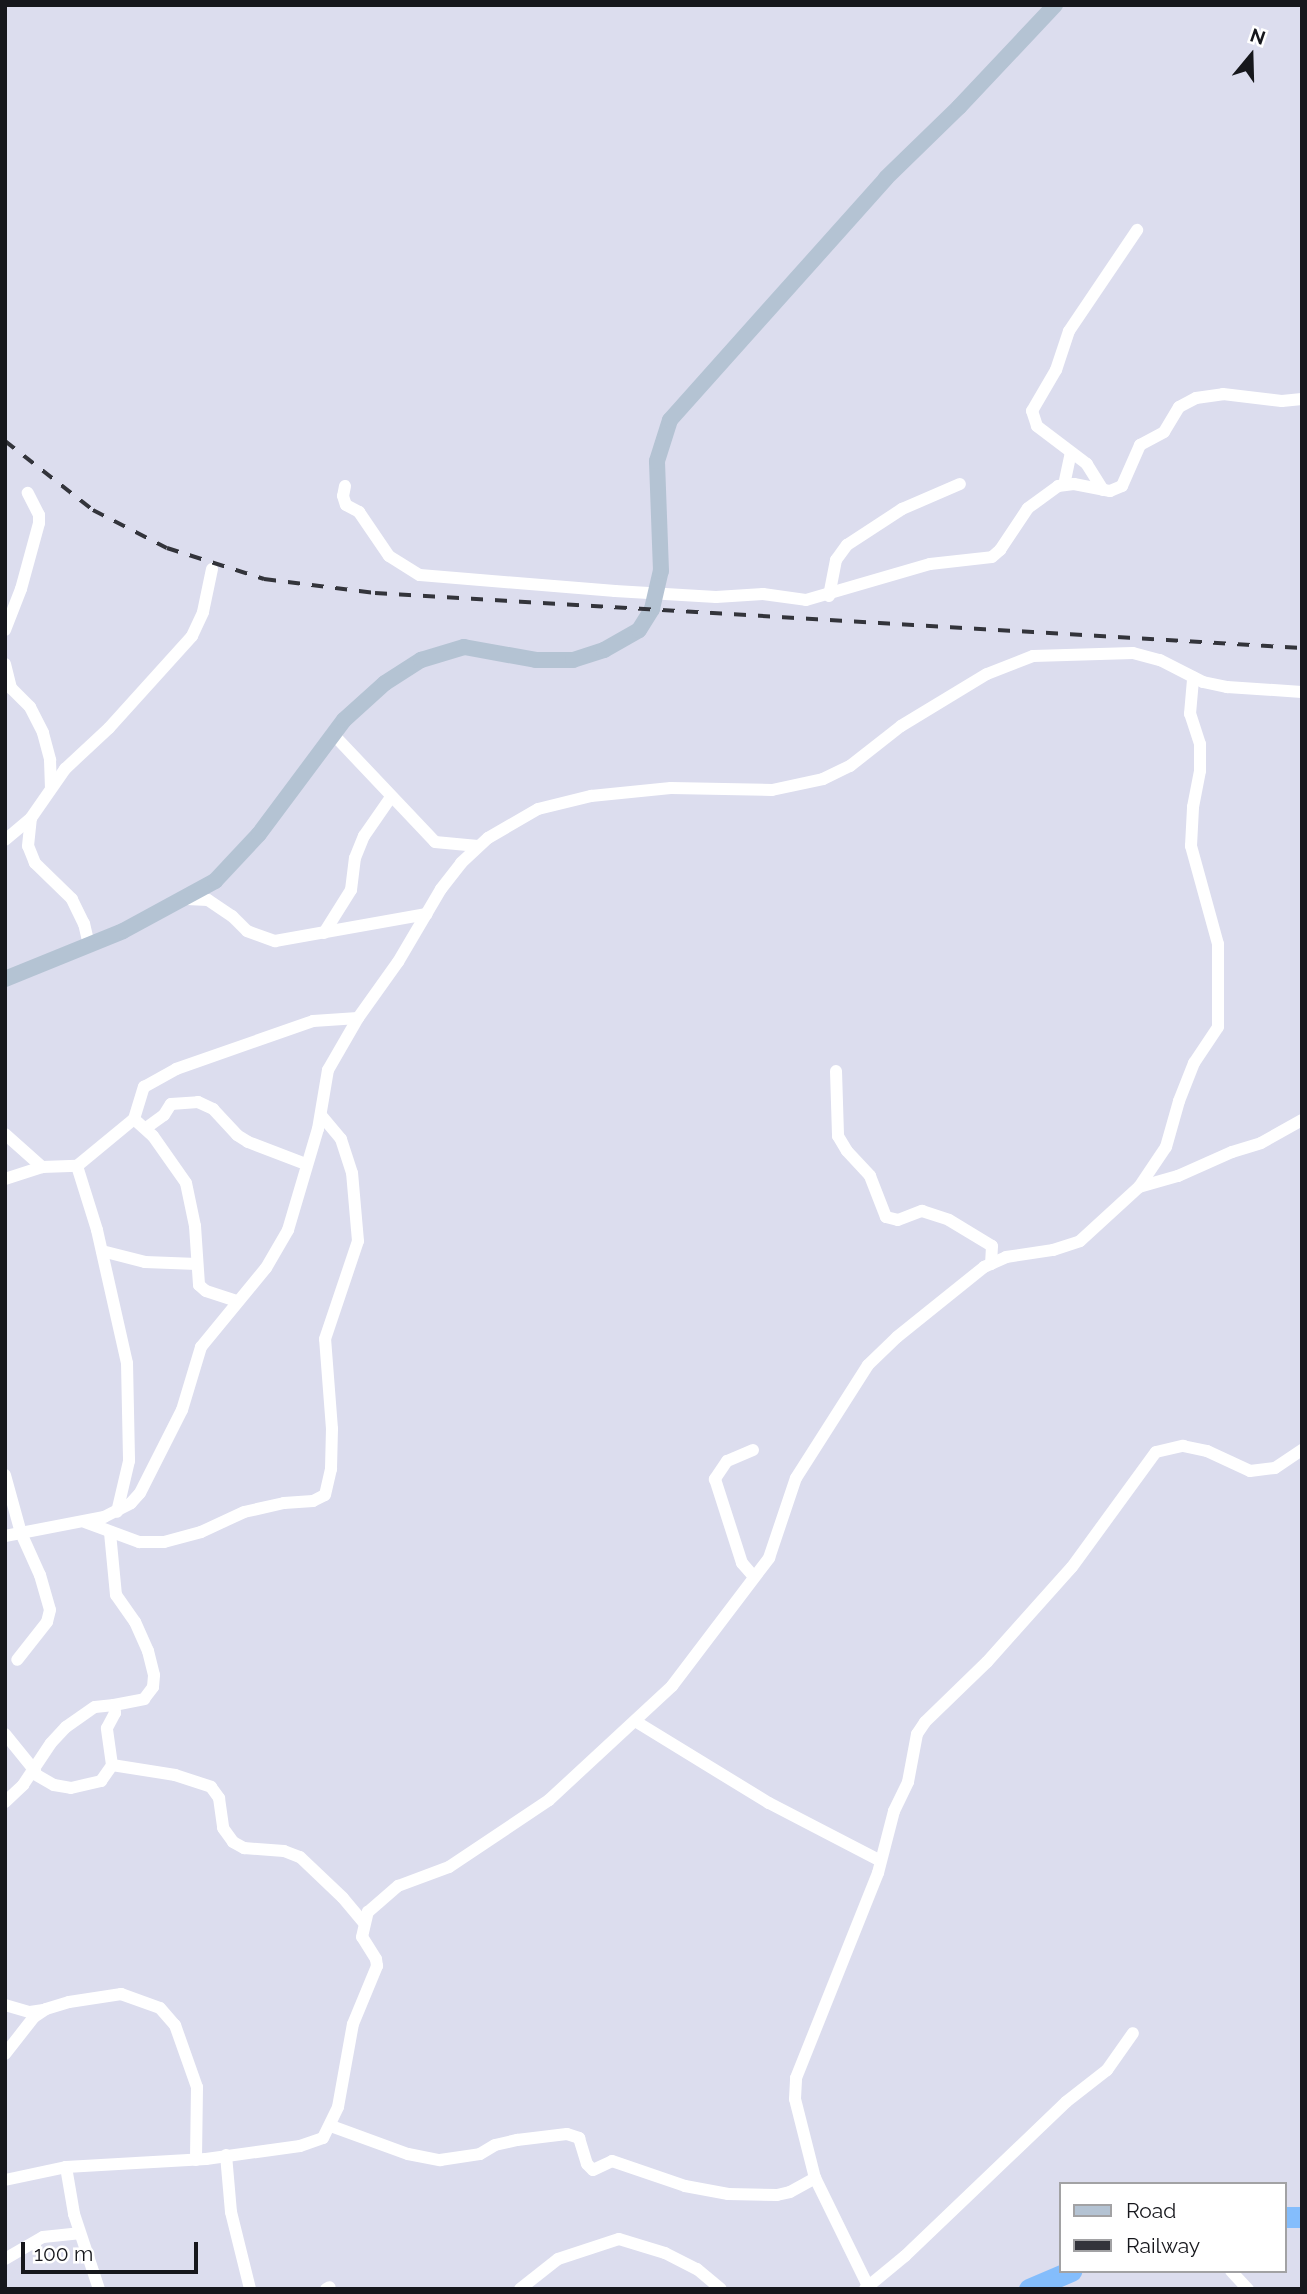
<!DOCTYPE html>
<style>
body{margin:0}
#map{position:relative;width:1307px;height:2294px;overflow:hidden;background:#dcddee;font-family:Raleway,sans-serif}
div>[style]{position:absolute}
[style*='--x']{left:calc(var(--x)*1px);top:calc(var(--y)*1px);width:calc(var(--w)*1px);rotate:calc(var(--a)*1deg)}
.street>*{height:12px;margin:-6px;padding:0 6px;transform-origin:6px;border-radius:6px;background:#fff}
.secondary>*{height:16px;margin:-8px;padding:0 8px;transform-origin:8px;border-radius:8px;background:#b4c3d3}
.highway>*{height:21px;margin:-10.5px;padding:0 10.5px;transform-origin:10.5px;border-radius:10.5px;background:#84bdfc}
.rail>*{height:3.5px;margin-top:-1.75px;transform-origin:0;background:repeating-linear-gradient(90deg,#33343b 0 12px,transparent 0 24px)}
span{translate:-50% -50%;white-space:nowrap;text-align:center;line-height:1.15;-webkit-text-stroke:5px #fff;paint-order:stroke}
.frame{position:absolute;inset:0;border:7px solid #16171c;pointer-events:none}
.legend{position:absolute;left:1059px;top:2182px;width:228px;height:91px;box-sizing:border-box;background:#fff;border:2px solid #a2a2a4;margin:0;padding:9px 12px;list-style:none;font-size:21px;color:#16171c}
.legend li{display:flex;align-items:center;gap:14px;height:35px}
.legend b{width:35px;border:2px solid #a2a2a4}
.north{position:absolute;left:1216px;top:21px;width:70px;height:70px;-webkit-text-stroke:5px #fff;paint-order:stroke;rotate:19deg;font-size:19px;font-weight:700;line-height:28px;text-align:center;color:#16171c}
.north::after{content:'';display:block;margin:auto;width:24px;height:32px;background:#16171c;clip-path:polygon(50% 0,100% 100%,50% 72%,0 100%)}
.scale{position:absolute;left:21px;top:2242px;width:177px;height:32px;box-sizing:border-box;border:4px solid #16171c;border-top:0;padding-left:9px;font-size:21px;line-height:24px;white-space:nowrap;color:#16171c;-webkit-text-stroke:5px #fff;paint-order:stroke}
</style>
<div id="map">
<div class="street">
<div style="--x:1064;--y:485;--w:33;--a:-78"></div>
<div style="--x:345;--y:486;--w:10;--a:101"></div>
<div style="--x:343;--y:496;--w:9;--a:72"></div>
<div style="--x:346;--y:505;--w:15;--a:28"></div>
<div style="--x:359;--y:512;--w:53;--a:55.7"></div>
<div style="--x:389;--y:556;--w:36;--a:32"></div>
<div style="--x:420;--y:575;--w:196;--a:4.7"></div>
<div style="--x:615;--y:591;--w:101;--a:3.4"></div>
<div style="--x:716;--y:597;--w:47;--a:-3.7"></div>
<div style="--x:763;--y:594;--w:43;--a:7.9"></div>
<div style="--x:806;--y:600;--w:129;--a:-16.2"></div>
<div style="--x:930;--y:564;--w:62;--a:-6.4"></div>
<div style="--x:992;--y:557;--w:11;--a:-41"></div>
<div style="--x:1000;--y:550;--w:50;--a:-56.3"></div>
<div style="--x:1028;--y:508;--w:37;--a:-36"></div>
<div style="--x:1058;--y:486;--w:16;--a:-7"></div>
<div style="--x:1074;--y:484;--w:37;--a:11"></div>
<div style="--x:1110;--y:491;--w:13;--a:-23"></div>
<div style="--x:1122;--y:486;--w:45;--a:-66.3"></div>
<div style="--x:1140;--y:445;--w:27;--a:-28"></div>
<div style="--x:1164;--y:432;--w:29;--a:-59"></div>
<div style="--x:1179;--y:407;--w:19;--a:-28"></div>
<div style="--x:1196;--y:398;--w:27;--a:-8"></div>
<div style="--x:1223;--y:394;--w:59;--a:6.8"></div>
<div style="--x:1282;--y:401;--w:20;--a:-6"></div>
<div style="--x:1103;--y:490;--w:31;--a:-122"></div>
<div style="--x:1087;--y:464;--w:63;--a:-142.8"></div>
<div style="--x:1037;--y:426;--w:16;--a:-108"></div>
<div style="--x:1032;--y:411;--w:48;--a:-59.7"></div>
<div style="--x:1056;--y:370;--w:41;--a:-71.6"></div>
<div style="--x:1069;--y:331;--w:122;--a:-56"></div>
<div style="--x:829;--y:596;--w:37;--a:-79"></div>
<div style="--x:836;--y:560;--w:19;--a:-54"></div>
<div style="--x:847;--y:545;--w:66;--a:-33.2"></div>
<div style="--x:902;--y:509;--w:63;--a:-23.3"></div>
<div style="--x:5;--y:630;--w:44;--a:-68.7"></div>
<div style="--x:21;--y:589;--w:68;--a:-74.7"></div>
<div style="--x:39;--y:523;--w:8;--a:-90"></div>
<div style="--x:39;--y:515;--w:25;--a:-117"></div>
<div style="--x:5;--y:664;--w:25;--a:76"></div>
<div style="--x:11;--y:688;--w:27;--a:45"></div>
<div style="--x:30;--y:707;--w:29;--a:63"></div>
<div style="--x:43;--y:733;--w:28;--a:75"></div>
<div style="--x:50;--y:760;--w:27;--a:88"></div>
<div style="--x:332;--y:733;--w:150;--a:46.6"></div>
<div style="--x:435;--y:842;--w:43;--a:5.3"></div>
<div style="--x:5;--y:840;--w:34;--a:-40"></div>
<div style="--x:187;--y:899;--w:21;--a:3"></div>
<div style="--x:208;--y:900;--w:29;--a:34"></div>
<div style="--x:232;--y:916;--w:21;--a:45"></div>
<div style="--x:247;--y:931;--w:30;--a:20"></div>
<div style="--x:275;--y:941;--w:154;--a:-10.1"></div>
<div style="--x:324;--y:933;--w:51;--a:-57.9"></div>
<div style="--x:351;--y:890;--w:32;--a:-83"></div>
<div style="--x:355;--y:858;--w:24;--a:-68"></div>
<div style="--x:364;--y:836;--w:47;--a:-55.3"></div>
<div style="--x:89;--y:945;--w:22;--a:-103"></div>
<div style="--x:84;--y:924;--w:28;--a:-116"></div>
<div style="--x:72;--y:899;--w:52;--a:-135.8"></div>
<div style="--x:35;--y:863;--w:18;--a:-112"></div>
<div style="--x:28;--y:846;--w:28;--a:-84"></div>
<div style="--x:31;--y:818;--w:60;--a:-55.2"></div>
<div style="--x:65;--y:769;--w:60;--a:-43"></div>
<div style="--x:109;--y:728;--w:124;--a:-47.9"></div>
<div style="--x:192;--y:636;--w:26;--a:-65"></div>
<div style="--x:203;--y:612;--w:44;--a:-78.2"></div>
<div style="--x:836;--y:1071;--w:65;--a:88.2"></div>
<div style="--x:838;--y:1136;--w:17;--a:59"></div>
<div style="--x:847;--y:1151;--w:34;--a:47"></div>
<div style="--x:870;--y:1176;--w:44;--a:68.7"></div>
<div style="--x:886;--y:1217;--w:12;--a:14"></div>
<div style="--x:898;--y:1220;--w:26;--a:-21"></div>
<div style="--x:922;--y:1211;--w:28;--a:18"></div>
<div style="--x:949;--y:1220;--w:50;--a:31.2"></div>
<div style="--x:992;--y:1246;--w:18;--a:93"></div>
<div style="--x:134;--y:1119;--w:25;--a:42"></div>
<div style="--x:153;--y:1136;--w:57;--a:54.9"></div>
<div style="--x:186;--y:1183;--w:44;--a:78.2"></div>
<div style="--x:195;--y:1226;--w:59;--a:86.1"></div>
<div style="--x:199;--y:1285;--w:9;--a:41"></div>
<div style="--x:206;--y:1291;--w:33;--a:18"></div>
<div style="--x:146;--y:1128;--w:22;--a:-36"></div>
<div style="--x:164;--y:1115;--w:13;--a:-58"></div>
<div style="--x:171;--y:1104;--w:27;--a:-4"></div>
<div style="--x:198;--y:1102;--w:17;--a:25"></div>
<div style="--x:213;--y:1109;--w:35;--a:47"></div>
<div style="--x:237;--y:1135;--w:13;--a:32"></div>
<div style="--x:248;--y:1142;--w:62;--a:20.8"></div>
<div style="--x:5;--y:1134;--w:50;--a:41.7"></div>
<div style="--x:77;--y:1166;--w:67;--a:72.6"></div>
<div style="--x:97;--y:1230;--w:136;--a:77.3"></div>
<div style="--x:127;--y:1363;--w:98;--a:88.8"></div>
<div style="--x:129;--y:1461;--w:52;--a:103.2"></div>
<div style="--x:5;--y:1179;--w:39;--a:-18"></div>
<div style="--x:42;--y:1167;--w:35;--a:-2"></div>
<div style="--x:77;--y:1166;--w:74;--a:-39.5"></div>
<div style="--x:134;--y:1119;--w:34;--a:-73"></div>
<div style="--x:144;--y:1087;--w:37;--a:-29"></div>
<div style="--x:176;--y:1069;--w:145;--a:-19.3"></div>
<div style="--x:313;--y:1021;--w:45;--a:-3.8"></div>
<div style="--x:1139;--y:1187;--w:48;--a:-56"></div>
<div style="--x:1166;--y:1147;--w:48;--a:-74.2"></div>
<div style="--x:1179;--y:1101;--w:41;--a:-68.5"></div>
<div style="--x:1194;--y:1063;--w:43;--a:-56.3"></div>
<div style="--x:1218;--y:1027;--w:83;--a:-90"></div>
<div style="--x:1218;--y:944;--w:102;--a:-105.4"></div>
<div style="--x:1191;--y:846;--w:39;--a:-87"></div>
<div style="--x:1193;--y:807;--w:37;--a:-79"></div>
<div style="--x:1200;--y:771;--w:27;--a:-90"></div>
<div style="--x:1200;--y:744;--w:32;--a:-108"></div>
<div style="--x:1190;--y:714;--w:37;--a:-85"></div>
<div style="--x:102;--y:1251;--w:44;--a:14.3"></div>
<div style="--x:145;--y:1262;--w:52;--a:2.2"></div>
<div style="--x:753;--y:1450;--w:28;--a:157"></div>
<div style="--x:727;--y:1461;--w:22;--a:124"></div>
<div style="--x:715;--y:1479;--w:88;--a:72.2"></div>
<div style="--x:742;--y:1563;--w:18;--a:49"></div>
<div style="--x:5;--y:1475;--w:60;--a:74.6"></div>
<div style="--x:21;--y:1533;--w:46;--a:65.7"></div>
<div style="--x:40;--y:1575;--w:36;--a:74"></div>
<div style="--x:50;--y:1610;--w:12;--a:104"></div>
<div style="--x:47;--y:1622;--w:48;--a:128.3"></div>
<div style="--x:85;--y:1522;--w:58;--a:20.3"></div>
<div style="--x:139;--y:1542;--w:25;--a:0"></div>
<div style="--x:164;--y:1542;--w:38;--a:-15"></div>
<div style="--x:201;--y:1532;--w:47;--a:-24.9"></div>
<div style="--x:244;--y:1512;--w:41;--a:-12.7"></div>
<div style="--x:284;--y:1503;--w:29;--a:-4"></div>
<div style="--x:313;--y:1501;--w:13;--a:-27"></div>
<div style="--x:325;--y:1495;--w:27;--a:-77"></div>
<div style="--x:331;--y:1469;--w:40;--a:-88.6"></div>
<div style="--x:332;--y:1429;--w:90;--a:-94.4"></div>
<div style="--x:325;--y:1339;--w:103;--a:-71.4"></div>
<div style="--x:358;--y:1241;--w:68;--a:-95"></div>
<div style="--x:352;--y:1173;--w:36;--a:-108"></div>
<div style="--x:341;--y:1139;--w:31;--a:-130"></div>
<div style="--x:5;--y:1536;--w:101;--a:-10.9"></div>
<div style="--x:104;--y:1517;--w:30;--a:-27"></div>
<div style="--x:131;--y:1503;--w:13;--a:-48"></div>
<div style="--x:140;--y:1493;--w:93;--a:-63.2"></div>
<div style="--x:182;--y:1410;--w:66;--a:-73.2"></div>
<div style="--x:201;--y:1347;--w:102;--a:-50.6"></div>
<div style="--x:266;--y:1268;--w:44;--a:-59.9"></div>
<div style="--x:288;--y:1230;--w:105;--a:-73.5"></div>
<div style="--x:318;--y:1129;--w:60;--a:-80.4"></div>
<div style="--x:328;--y:1070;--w:60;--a:-60"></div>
<div style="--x:358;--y:1018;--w:69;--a:-54.5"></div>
<div style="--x:398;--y:962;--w:85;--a:-59.5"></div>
<div style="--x:441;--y:889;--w:33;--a:-52"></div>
<div style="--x:461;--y:863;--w:37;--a:-43"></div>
<div style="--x:488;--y:838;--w:58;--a:-30.1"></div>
<div style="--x:538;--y:809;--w:55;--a:-13.8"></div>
<div style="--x:591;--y:796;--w:80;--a:-5.7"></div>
<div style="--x:671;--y:788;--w:101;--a:1.1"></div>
<div style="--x:772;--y:790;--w:52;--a:-12.2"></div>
<div style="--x:823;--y:779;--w:30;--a:-26"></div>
<div style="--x:850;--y:766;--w:65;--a:-38.1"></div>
<div style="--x:901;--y:726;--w:100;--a:-31.2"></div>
<div style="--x:987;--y:674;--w:49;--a:-21.4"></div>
<div style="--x:1033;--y:656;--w:100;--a:-1.7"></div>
<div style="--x:1133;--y:653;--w:28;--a:15"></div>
<div style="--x:1160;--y:660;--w:48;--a:27.1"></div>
<div style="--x:1203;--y:682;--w:25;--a:12"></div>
<div style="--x:1227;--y:687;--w:75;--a:3.8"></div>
<div style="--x:635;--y:1721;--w:157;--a:31.5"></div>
<div style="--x:769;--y:1803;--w:124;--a:27.4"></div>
<div style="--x:5;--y:1734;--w:48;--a:51"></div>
<div style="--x:112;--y:1765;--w:64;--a:9"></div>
<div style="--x:175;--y:1775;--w:38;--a:18"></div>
<div style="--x:211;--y:1787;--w:14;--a:54"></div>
<div style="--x:219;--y:1798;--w:30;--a:82"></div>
<div style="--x:223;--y:1828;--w:17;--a:54"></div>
<div style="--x:233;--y:1842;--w:13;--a:29"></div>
<div style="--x:244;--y:1848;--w:40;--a:4.3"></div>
<div style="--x:284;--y:1851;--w:17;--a:21"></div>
<div style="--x:300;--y:1857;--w:59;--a:43.6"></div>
<div style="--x:343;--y:1898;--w:31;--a:50"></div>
<div style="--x:33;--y:1773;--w:24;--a:30"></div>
<div style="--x:54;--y:1785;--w:17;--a:10"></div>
<div style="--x:71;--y:1788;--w:31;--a:-13"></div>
<div style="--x:101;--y:1781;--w:19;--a:-55"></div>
<div style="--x:112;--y:1765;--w:37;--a:-98"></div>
<div style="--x:107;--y:1728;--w:17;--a:-62"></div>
<div style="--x:115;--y:1713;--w:8;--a:-97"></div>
<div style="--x:114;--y:1705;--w:31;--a:-11"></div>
<div style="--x:144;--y:1699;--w:15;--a:-53"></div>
<div style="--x:153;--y:1687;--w:12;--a:-85"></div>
<div style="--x:154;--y:1675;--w:25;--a:-104"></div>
<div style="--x:148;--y:1651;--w:32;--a:-114"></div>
<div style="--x:135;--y:1622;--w:33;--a:-125"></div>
<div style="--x:116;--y:1595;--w:62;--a:-95.5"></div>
<div style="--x:5;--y:1802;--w:25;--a:-43"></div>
<div style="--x:23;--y:1785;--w:50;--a:-56.3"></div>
<div style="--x:51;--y:1743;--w:22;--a:-47"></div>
<div style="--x:66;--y:1727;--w:35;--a:-35"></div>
<div style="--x:95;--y:1707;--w:19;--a:-6"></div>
<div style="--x:5;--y:2005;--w:26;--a:16"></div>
<div style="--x:30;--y:2012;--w:12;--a:-9"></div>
<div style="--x:5;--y:2054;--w:47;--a:-51.9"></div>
<div style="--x:34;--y:2017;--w:14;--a:-34"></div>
<div style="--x:46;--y:2009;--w:24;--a:-17"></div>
<div style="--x:69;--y:2002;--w:53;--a:-8.7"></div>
<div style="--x:121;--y:1994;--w:41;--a:19.7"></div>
<div style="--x:160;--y:2008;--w:23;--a:49"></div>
<div style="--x:175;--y:2025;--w:66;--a:70.5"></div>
<div style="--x:197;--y:2087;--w:73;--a:90.8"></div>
<div style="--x:331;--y:2126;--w:82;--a:20"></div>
<div style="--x:408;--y:2154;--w:33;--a:11"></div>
<div style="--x:440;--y:2160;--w:40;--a:-8.5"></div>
<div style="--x:480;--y:2154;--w:17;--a:-31"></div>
<div style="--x:495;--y:2145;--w:23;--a:-13"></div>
<div style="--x:517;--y:2140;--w:50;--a:-6.8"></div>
<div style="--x:567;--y:2134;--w:13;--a:18"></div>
<div style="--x:579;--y:2138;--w:27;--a:73"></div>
<div style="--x:587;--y:2164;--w:8;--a:45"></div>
<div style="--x:593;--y:2170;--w:21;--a:-25"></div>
<div style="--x:612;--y:2161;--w:77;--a:18.9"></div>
<div style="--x:685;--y:2186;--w:44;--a:10.5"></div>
<div style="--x:728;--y:2194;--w:49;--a:1.2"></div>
<div style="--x:777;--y:2195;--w:13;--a:-13"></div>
<div style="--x:790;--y:2192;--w:29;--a:-29"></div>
<div style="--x:226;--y:2155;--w:57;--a:85"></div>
<div style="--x:231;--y:2212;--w:79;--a:76.1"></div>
<div style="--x:66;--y:2167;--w:48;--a:80.3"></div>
<div style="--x:74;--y:2214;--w:79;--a:71.6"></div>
<div style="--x:5;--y:2180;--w:62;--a:-12"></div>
<div style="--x:66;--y:2167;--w:140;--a:-3.3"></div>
<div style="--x:206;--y:2159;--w:95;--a:-7.9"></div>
<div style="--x:300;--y:2146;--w:24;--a:-19"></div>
<div style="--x:323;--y:2138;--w:34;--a:-64"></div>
<div style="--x:338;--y:2107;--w:84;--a:-79.8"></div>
<div style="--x:353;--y:2024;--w:63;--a:-67.5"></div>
<div style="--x:377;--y:1966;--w:7;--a:-98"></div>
<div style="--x:376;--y:1959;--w:26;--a:-122"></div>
<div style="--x:362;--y:1937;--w:26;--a:-77"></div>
<div style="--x:368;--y:1912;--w:40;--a:-41"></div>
<div style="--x:398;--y:1886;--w:54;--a:-20.4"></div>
<div style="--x:449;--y:1867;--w:120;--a:-33.8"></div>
<div style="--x:549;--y:1800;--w:168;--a:-42.8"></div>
<div style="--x:672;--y:1686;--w:161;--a:-52.8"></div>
<div style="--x:769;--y:1558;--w:84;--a:-71.4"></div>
<div style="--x:796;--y:1478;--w:134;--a:-57.5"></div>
<div style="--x:868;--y:1365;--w:40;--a:-44"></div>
<div style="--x:897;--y:1337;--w:112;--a:-38.8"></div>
<div style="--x:984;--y:1267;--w:24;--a:-24"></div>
<div style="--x:1006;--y:1257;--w:48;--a:-8.5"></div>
<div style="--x:1053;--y:1250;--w:28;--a:-18"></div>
<div style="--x:1080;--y:1241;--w:80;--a:-42.5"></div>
<div style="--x:1139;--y:1187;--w:41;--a:-15.8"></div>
<div style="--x:1178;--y:1176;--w:59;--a:-24"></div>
<div style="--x:1232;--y:1152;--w:30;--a:-17"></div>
<div style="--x:1261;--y:1143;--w:47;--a:-29.3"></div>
<div style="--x:5;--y:2259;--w:44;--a:-30.1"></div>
<div style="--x:43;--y:2237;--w:36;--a:-6"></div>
<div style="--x:1231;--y:2271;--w:25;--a:47"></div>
<div style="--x:868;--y:2286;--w:120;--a:-116.1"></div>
<div style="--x:815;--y:2178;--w:81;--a:-104.2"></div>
<div style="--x:795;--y:2099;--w:21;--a:-87"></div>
<div style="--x:796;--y:2078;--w:221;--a:-68.2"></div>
<div style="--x:878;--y:1873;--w:64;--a:-75.5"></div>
<div style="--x:894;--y:1811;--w:32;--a:-64"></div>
<div style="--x:908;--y:1782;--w:49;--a:-79.4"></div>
<div style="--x:917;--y:1734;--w:14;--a:-56"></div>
<div style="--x:925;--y:1722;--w:86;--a:-44.1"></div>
<div style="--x:987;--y:1662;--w:127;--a:-48.2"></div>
<div style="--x:1072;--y:1567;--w:142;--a:-53.9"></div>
<div style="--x:1156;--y:1452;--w:28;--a:-13"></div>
<div style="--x:1183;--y:1446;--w:25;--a:12"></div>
<div style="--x:1207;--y:1451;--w:47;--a:24.9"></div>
<div style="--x:1250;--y:1471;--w:25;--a:-7"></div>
<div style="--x:1275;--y:1468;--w:32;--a:-34"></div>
<div style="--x:326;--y:2289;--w:4;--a:-27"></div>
<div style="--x:520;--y:2289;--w:48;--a:-38.3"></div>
<div style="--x:558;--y:2259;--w:64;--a:-18.2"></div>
<div style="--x:619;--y:2239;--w:48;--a:16.9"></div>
<div style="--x:665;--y:2253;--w:36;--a:27"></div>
<div style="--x:697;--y:2269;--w:31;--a:40"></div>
<div style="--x:865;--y:2289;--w:52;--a:-39.5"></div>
<div style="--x:905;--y:2256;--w:223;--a:-43.7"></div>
<div style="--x:1066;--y:2102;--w:52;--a:-38"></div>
<div style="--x:1107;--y:2070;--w:45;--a:-54.9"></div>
</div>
<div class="secondary">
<div style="--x:5;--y:979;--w:127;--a:-22.1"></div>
<div style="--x:123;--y:931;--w:105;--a:-28.5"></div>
<div style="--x:215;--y:881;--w:64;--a:-46.9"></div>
<div style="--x:259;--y:834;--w:142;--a:-53.3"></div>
<div style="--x:344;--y:720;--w:55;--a:-42.1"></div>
<div style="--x:385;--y:683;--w:43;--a:-32.6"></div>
<div style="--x:421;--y:660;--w:45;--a:-16.8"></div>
<div style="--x:464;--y:647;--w:73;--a:10.2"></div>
<div style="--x:536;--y:660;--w:37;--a:0"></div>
<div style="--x:573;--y:660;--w:33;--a:-18"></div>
<div style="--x:604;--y:650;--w:40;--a:-29.7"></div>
<div style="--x:639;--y:630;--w:25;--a:-58"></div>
<div style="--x:652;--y:609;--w:39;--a:-77"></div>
<div style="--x:661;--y:571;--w:110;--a:-92.1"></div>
<div style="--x:657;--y:461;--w:43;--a:-72.4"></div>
<div style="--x:670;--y:420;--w:324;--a:-48.2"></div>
<div style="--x:886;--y:178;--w:102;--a:-44.2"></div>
<div style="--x:959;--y:107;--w:140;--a:-46.7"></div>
</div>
<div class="highway">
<div style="--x:1284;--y:2217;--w:18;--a:0"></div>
<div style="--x:1029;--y:2289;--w:46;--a:-23.2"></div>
</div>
<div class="rail">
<div style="--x:5;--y:441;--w:112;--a:38.1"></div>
<div style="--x:93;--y:510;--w:83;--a:27.2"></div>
<div style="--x:167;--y:548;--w:102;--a:17.7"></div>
<div style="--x:264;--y:579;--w:112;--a:7.2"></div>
<div style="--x:375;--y:593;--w:929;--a:3.4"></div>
</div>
<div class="frame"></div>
<ul class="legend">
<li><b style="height:9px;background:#b4c3d3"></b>Road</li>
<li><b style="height:9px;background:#33343b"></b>Railway</li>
</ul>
<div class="north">N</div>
<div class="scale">100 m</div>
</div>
